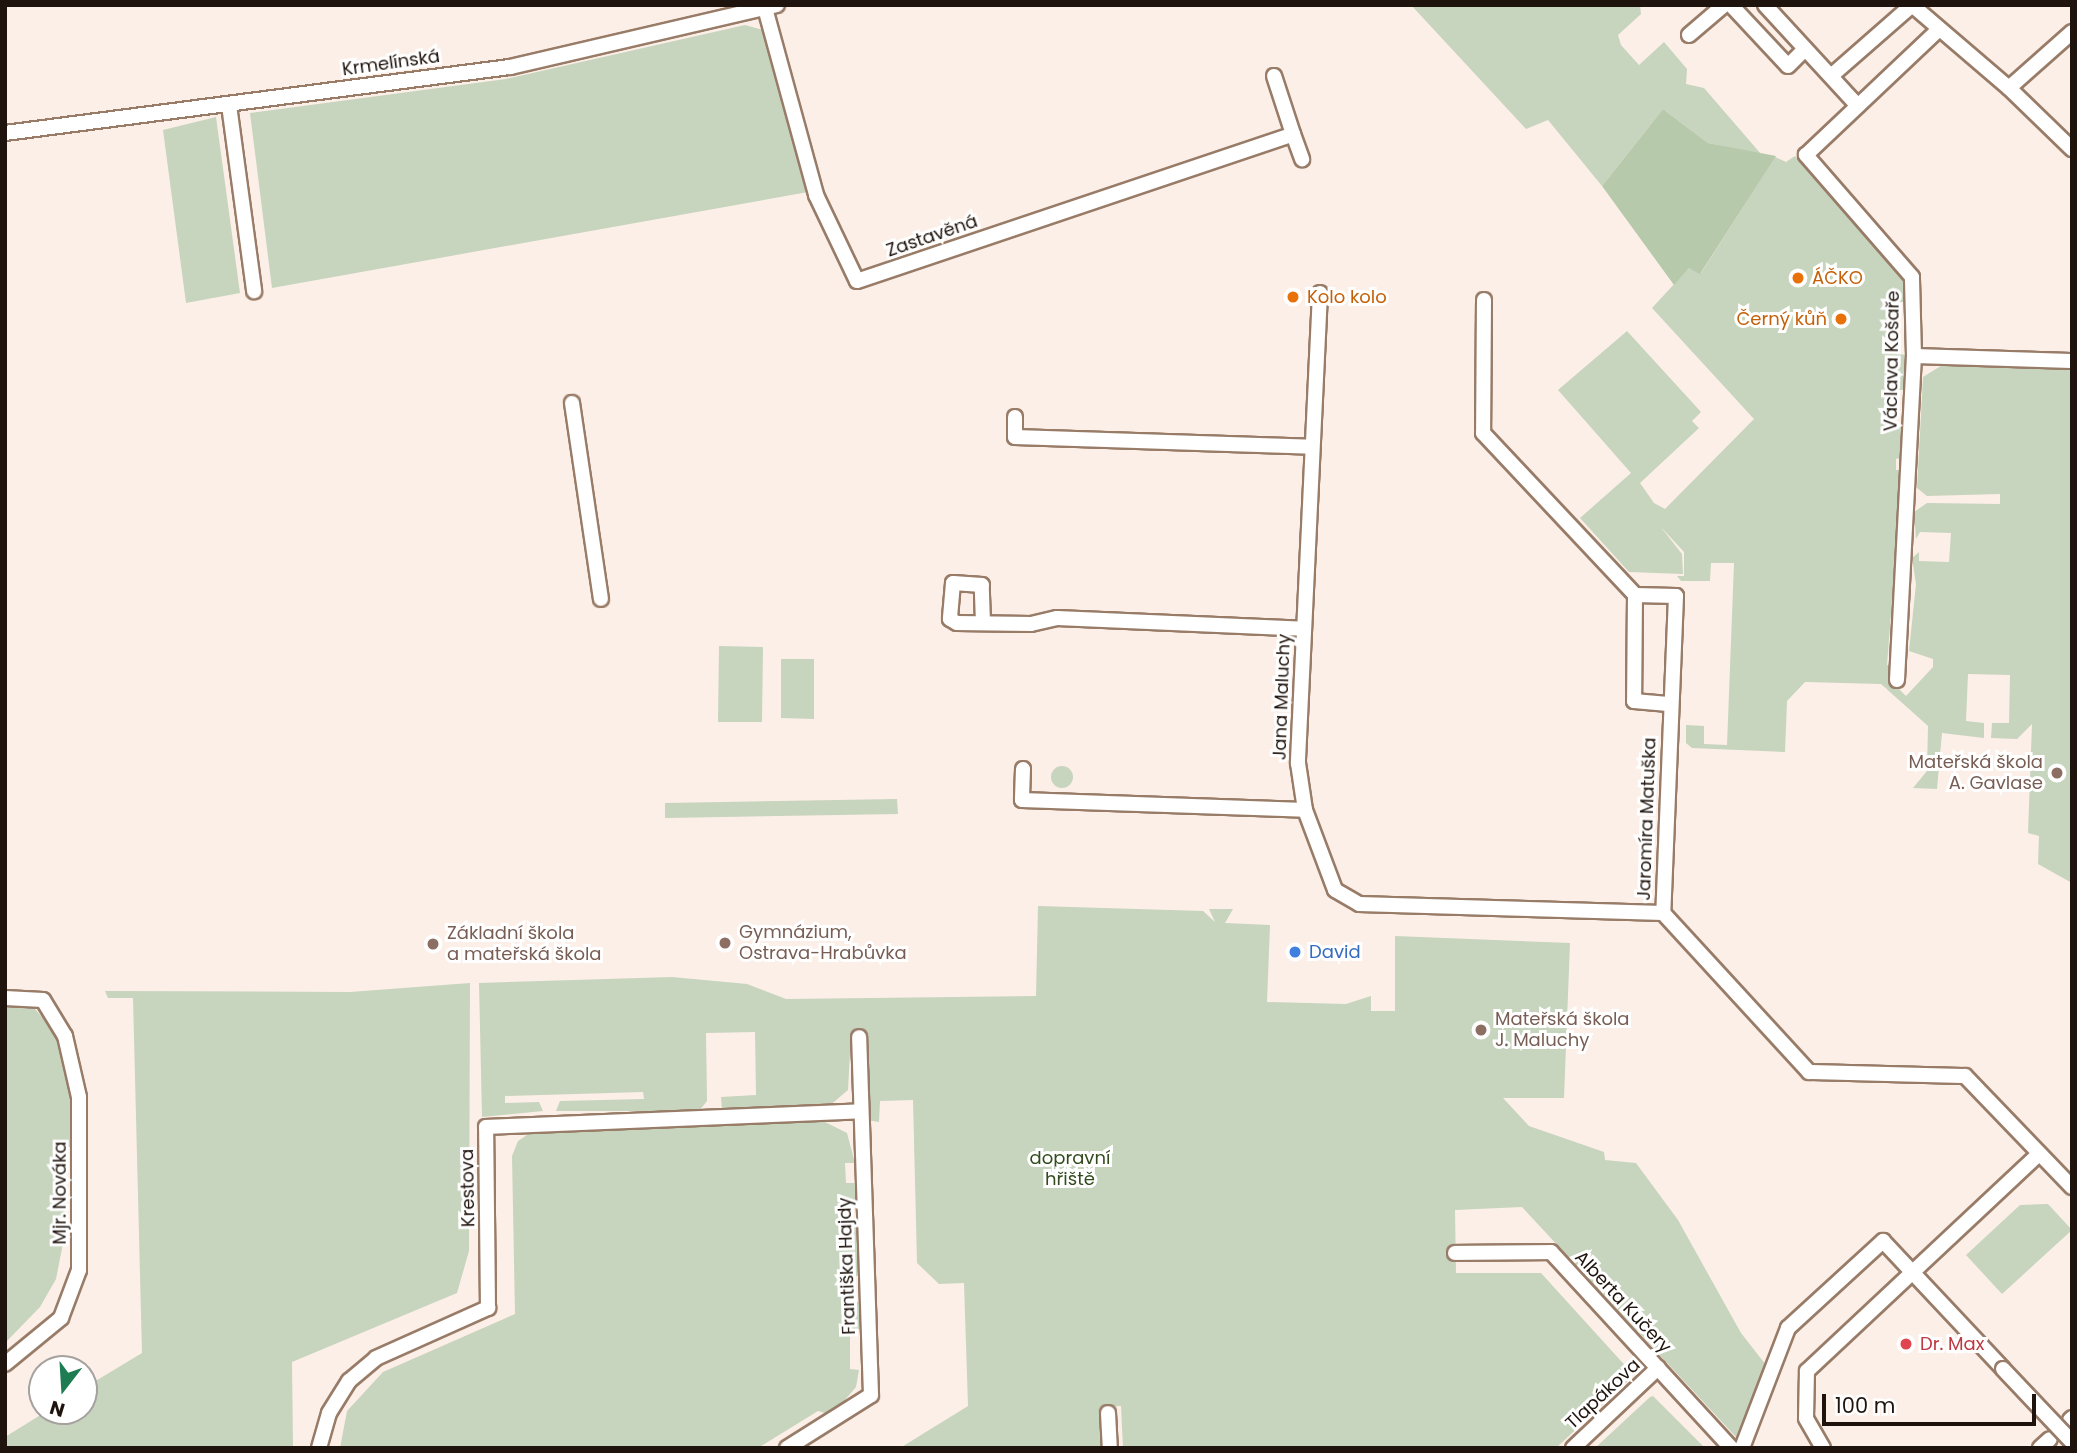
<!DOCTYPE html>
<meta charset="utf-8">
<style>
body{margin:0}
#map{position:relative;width:2077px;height:1453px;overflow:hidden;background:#fcefe7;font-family:Poppins,sans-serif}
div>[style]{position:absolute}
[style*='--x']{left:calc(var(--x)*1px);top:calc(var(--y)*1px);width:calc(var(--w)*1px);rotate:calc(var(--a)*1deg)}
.green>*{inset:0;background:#c7d4be}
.round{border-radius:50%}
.forest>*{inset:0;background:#b6c9aa}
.roads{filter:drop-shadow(2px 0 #987c68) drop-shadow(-2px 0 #987c68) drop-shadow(0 2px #987c68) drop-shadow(0 -2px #987c68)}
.street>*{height:14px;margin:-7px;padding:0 7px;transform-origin:7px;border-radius:7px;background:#fff}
.bridges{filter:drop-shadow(2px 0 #987c68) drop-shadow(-2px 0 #987c68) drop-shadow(0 2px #987c68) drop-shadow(0 -2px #987c68)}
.street-bridge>*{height:14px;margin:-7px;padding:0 7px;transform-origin:7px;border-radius:7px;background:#fff}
.dots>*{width:19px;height:19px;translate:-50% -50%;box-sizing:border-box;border:4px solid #fff;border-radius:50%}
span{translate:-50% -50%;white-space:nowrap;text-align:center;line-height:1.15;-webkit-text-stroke:6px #fff;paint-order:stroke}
.street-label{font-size:18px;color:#1f140d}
.food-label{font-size:18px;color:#c56008}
.left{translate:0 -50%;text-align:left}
.right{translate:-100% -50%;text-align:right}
.education-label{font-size:18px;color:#785e54}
.shop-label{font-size:18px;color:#366cbe}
.park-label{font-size:18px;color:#334c1e}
.health-label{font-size:18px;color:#be3a42}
.frame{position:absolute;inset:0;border:7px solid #1f140d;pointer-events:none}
.north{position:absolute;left:28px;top:1355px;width:70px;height:70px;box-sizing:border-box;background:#fff;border:2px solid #a5a19e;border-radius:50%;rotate:197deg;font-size:19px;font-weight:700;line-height:28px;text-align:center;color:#1f140d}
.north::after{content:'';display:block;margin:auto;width:24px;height:32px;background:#1e7c52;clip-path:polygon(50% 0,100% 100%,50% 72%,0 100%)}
.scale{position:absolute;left:1822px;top:1394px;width:214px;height:32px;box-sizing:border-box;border:4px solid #1f140d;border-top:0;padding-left:9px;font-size:21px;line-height:24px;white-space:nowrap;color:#1f140d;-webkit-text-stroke:5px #fff;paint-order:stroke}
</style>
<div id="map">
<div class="green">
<div style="clip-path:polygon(1411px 5px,1640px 5px,1641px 14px,1618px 35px,1621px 45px,1639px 65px,1664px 42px,1687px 69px,1686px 84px,1704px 88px,1761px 154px,1708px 143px,1663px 109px,1602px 186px,1548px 120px,1526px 129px)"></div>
<div style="clip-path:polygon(745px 25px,763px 30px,808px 192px,272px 288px,250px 113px,506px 79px)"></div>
<div style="clip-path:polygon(216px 117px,240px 293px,186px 303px,163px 130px)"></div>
<div style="clip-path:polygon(1795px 156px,1905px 279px,1910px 302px,1899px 302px,1897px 354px,1908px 355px,1907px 390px,1896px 390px,1894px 426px,1905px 427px,1904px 457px,1896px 459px,1896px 470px,1902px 470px,1887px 665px,1895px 666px,1895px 685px,1906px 696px,1933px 667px,1933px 659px,1909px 651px,1916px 584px,1912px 558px,1919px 552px,1919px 561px,1949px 562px,1951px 533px,1920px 532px,1916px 539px,1914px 512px,1927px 503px,2000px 504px,2000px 494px,1927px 496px,1917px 488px,1923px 377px,1944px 364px,2072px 370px,2072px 883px,2038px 864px,2039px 836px,2028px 833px,2032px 724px,2017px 739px,1991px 738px,1992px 723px,2009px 723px,2010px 675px,1968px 674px,1966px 721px,1984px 723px,1984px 738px,1942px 733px,1937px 789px,1913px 788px,1927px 771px,1928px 726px,1881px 684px,1805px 682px,1787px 701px,1785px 752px,1692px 748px,1686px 743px,1686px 725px,1704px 726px,1704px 744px,1727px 745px,1734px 563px,1711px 563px,1710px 581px,1681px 581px,1677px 576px,1684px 576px,1684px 552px,1660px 526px,1682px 554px,1683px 574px,1629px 572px,1580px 518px,1631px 473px,1558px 390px,1627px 331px,1701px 412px,1692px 421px,1699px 428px,1640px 483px,1654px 503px,1665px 509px,1754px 419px,1652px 308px,1689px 268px,1701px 273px,1775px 157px,1786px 162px)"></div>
<div style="clip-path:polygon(719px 646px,763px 647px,762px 722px,718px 722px)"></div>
<div style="clip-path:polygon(781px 659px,814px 659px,814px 719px,781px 718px)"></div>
<div class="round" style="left:1051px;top:766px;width:22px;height:22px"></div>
<div style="clip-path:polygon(897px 799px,898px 814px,665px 818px,665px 803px)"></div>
<div style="clip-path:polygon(1038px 906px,1203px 911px,1215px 922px,1209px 909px,1233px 909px,1225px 923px,1270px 925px,1267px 1002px,1346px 1004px,1371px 996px,1371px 1011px,1395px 1011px,1395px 936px,1570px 943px,1564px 1098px,1503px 1098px,1529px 1126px,1604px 1152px,1605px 1160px,1636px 1163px,1678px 1220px,1741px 1333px,1766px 1365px,1736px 1437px,1522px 1207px,1455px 1210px,1456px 1273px,1541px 1273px,1631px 1372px,1629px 1380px,1556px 1448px,1123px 1448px,1121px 1406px,1101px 1407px,1103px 1448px,900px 1448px,968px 1406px,964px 1283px,939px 1284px,917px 1263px,913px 1100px,880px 1101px,879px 1122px,866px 1120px,864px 1034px,851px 1034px,848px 1090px,828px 1107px,722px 1110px,721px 1097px,756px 1095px,755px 1032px,706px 1033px,707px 1101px,699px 1111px,556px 1111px,560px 1101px,644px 1099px,643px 1092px,505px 1096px,505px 1103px,539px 1102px,543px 1111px,482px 1117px,479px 983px,672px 977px,747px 984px,786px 999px,1036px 996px)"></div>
<div style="clip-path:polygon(470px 983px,469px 1251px,457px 1293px,292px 1362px,293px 1448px,5px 1448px,5px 1437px,47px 1411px,84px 1411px,84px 1388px,142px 1353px,133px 998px,108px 998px,105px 991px,350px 992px)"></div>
<div style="clip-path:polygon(5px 1005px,35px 1009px,57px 1034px,71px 1087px,74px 1147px,63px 1147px,65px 1233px,56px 1279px,40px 1307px,5px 1343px)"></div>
<div style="clip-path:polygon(823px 1121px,847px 1133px,855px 1163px,845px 1163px,846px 1183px,856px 1183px,856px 1207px,846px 1207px,847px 1226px,857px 1227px,858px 1276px,848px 1276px,849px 1301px,859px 1302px,859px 1329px,850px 1329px,850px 1369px,859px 1370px,856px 1387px,832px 1415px,818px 1411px,758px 1448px,340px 1448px,347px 1411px,383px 1372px,515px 1314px,512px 1156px,518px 1141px,536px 1129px)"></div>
<div style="clip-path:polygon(2048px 1204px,2072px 1230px,2002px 1294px,1966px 1255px,2020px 1205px)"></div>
<div style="clip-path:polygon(1653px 1396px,1705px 1448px,1595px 1448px,1650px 1397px)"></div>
</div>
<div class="forest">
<div style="clip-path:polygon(1663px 109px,1708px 143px,1776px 156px,1700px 274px,1689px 268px,1674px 285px,1602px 186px)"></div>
</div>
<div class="roads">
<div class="street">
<div style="--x:1731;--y:5;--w:83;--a:46.9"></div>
<div style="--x:1788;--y:66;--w:24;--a:-45"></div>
<div style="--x:1765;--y:5;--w:137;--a:47.4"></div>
<div style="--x:1912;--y:5;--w:128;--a:40.6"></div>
<div style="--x:765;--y:8;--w:194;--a:74.7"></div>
<div style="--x:816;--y:195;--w:95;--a:64.5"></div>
<div style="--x:857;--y:281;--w:460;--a:-18.6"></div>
<div style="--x:1293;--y:134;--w:61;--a:-108.1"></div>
<div style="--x:2072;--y:32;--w:84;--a:138.4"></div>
<div style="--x:2009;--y:88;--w:88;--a:44.1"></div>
<div style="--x:1689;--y:35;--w:46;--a:-40.6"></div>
<div style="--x:1831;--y:76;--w:108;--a:-41.2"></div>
<div style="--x:229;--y:105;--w:188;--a:82.3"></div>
<div style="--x:5;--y:133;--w:509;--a:-7.45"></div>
<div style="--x:510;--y:67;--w:274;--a:-13.1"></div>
<div style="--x:1293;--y:134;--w:27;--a:70"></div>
<div style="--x:1320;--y:293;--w:471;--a:92.7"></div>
<div style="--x:1298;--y:763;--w:48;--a:81.5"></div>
<div style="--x:1305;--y:810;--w:85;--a:69.4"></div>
<div style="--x:1335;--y:890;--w:28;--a:30"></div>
<div style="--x:1359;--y:904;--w:304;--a:1.7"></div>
<div style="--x:1484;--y:300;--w:133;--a:90.4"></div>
<div style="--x:1483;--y:433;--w:222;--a:46.8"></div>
<div style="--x:1635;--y:595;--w:41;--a:1.4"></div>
<div style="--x:1676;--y:596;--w:317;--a:92.3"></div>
<div style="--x:1663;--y:913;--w:216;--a:47.4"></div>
<div style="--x:1809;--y:1072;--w:156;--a:1.5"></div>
<div style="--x:1965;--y:1076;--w:154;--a:46.1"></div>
<div style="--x:1914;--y:356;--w:158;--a:1.8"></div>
<div style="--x:572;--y:403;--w:198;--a:81.6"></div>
<div style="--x:1015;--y:417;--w:20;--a:90"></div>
<div style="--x:1015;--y:437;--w:297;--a:1.9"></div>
<div style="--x:1635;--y:595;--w:106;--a:90.5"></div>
<div style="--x:1634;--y:701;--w:37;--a:5"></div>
<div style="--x:983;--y:623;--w:38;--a:-92"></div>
<div style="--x:982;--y:585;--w:29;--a:-176"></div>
<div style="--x:953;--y:583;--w:36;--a:95"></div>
<div style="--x:950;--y:619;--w:8;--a:30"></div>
<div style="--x:957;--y:623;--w:74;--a:0.8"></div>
<div style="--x:1031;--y:624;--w:27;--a:-13"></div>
<div style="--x:1057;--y:618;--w:247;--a:2.5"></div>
<div style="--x:1897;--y:680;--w:324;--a:-87"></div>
<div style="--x:1914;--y:356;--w:79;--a:-91.5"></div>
<div style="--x:1912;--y:277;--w:162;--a:-131"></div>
<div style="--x:1806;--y:155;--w:179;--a:-43.4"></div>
<div style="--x:1023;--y:769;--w:31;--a:92"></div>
<div style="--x:1022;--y:800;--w:283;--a:2"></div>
<div style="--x:5;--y:998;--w:38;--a:3"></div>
<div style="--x:43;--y:1000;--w:42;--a:58.6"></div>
<div style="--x:65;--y:1036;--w:63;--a:77.1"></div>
<div style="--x:79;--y:1097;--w:173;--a:90"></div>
<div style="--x:79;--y:1270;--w:51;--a:110.6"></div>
<div style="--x:61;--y:1318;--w:72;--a:140.6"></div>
<div style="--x:1455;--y:1253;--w:96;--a:-0.6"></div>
<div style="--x:1551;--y:1252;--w:266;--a:47.4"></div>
<div style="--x:1108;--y:1413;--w:35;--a:87"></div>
<div style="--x:2070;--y:1420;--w:3;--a:-45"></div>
<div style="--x:319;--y:1448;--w:36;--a:-74"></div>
<div style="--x:329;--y:1413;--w:38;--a:-58"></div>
<div style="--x:349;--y:1381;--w:35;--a:-40"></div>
<div style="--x:376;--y:1358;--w:123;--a:-24.1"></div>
<div style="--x:488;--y:1308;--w:181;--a:-90.6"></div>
<div style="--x:486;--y:1127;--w:375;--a:-2.4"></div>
<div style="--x:787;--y:1448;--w:99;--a:-32.2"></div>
<div style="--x:871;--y:1395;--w:358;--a:-91.9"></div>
<div style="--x:1573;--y:1448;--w:117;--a:-43.3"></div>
<div style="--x:1742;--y:1448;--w:129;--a:-69"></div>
<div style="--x:1788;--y:1328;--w:129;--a:-42.5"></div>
<div style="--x:1883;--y:1241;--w:175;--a:46.8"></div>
<div style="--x:1823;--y:1448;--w:34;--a:-120"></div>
<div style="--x:1806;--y:1418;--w:47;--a:-88.8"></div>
<div style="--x:1807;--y:1371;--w:318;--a:-43.1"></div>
<div style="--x:2040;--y:1448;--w:13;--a:-42"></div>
</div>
</div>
<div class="bridges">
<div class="street-bridge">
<div style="--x:2003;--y:1369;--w:100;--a:46.6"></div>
</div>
</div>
<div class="dots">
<div style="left:1798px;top:278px;background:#e8710a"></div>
<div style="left:1293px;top:297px;background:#e8710a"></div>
<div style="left:1841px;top:319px;background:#e8710a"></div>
<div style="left:2057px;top:773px;background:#8d6e63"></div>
<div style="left:725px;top:943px;background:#8d6e63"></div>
<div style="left:433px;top:944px;background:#8d6e63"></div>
<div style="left:1295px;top:952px;background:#3f7fe0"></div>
<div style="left:1481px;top:1030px;background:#8d6e63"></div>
<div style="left:1906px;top:1344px;background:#e0444e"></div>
</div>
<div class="street-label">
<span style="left:391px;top:63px;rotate:-8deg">Krmelínská</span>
<span style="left:932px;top:236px;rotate:-19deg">Zastavěná</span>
<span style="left:1892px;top:361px;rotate:-89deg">Václava Košaře</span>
<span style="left:1282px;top:697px;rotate:-88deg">Jana Maluchy</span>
<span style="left:1647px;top:819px;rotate:-88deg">Jaromíra Matuška</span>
<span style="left:468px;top:1188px;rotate:-91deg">Krestova</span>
<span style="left:60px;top:1193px;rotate:-90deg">Mjr. Nováka</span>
<span style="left:847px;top:1266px;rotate:-92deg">Františka Hajdy</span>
<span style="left:1623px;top:1302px;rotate:47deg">Alberta Kučery</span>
<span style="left:1603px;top:1394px;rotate:-43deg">Tlapákova</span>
</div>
<div class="food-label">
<span class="left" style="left:1812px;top:278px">ÁČKO</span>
<span class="left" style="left:1307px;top:297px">Kolo kolo</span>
<span class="right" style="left:1827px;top:319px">Černý kůň</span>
</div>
<div class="education-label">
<span class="right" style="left:2043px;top:773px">Mateřská škola<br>A. Gavlase</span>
<span class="left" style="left:739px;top:943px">Gymnázium,<br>Ostrava-Hrabůvka</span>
<span class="left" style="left:447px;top:944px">Základní škola<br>a mateřská škola</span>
<span class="left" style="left:1495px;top:1030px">Mateřská škola<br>J. Maluchy</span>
</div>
<div class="shop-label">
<span class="left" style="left:1309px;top:952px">David</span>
</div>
<div class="park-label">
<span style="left:1070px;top:1169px">dopravní<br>hřiště</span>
</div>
<div class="health-label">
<span class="left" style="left:1920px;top:1344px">Dr. Max</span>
</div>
<div class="frame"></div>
<div class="north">N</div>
<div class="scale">100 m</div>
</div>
